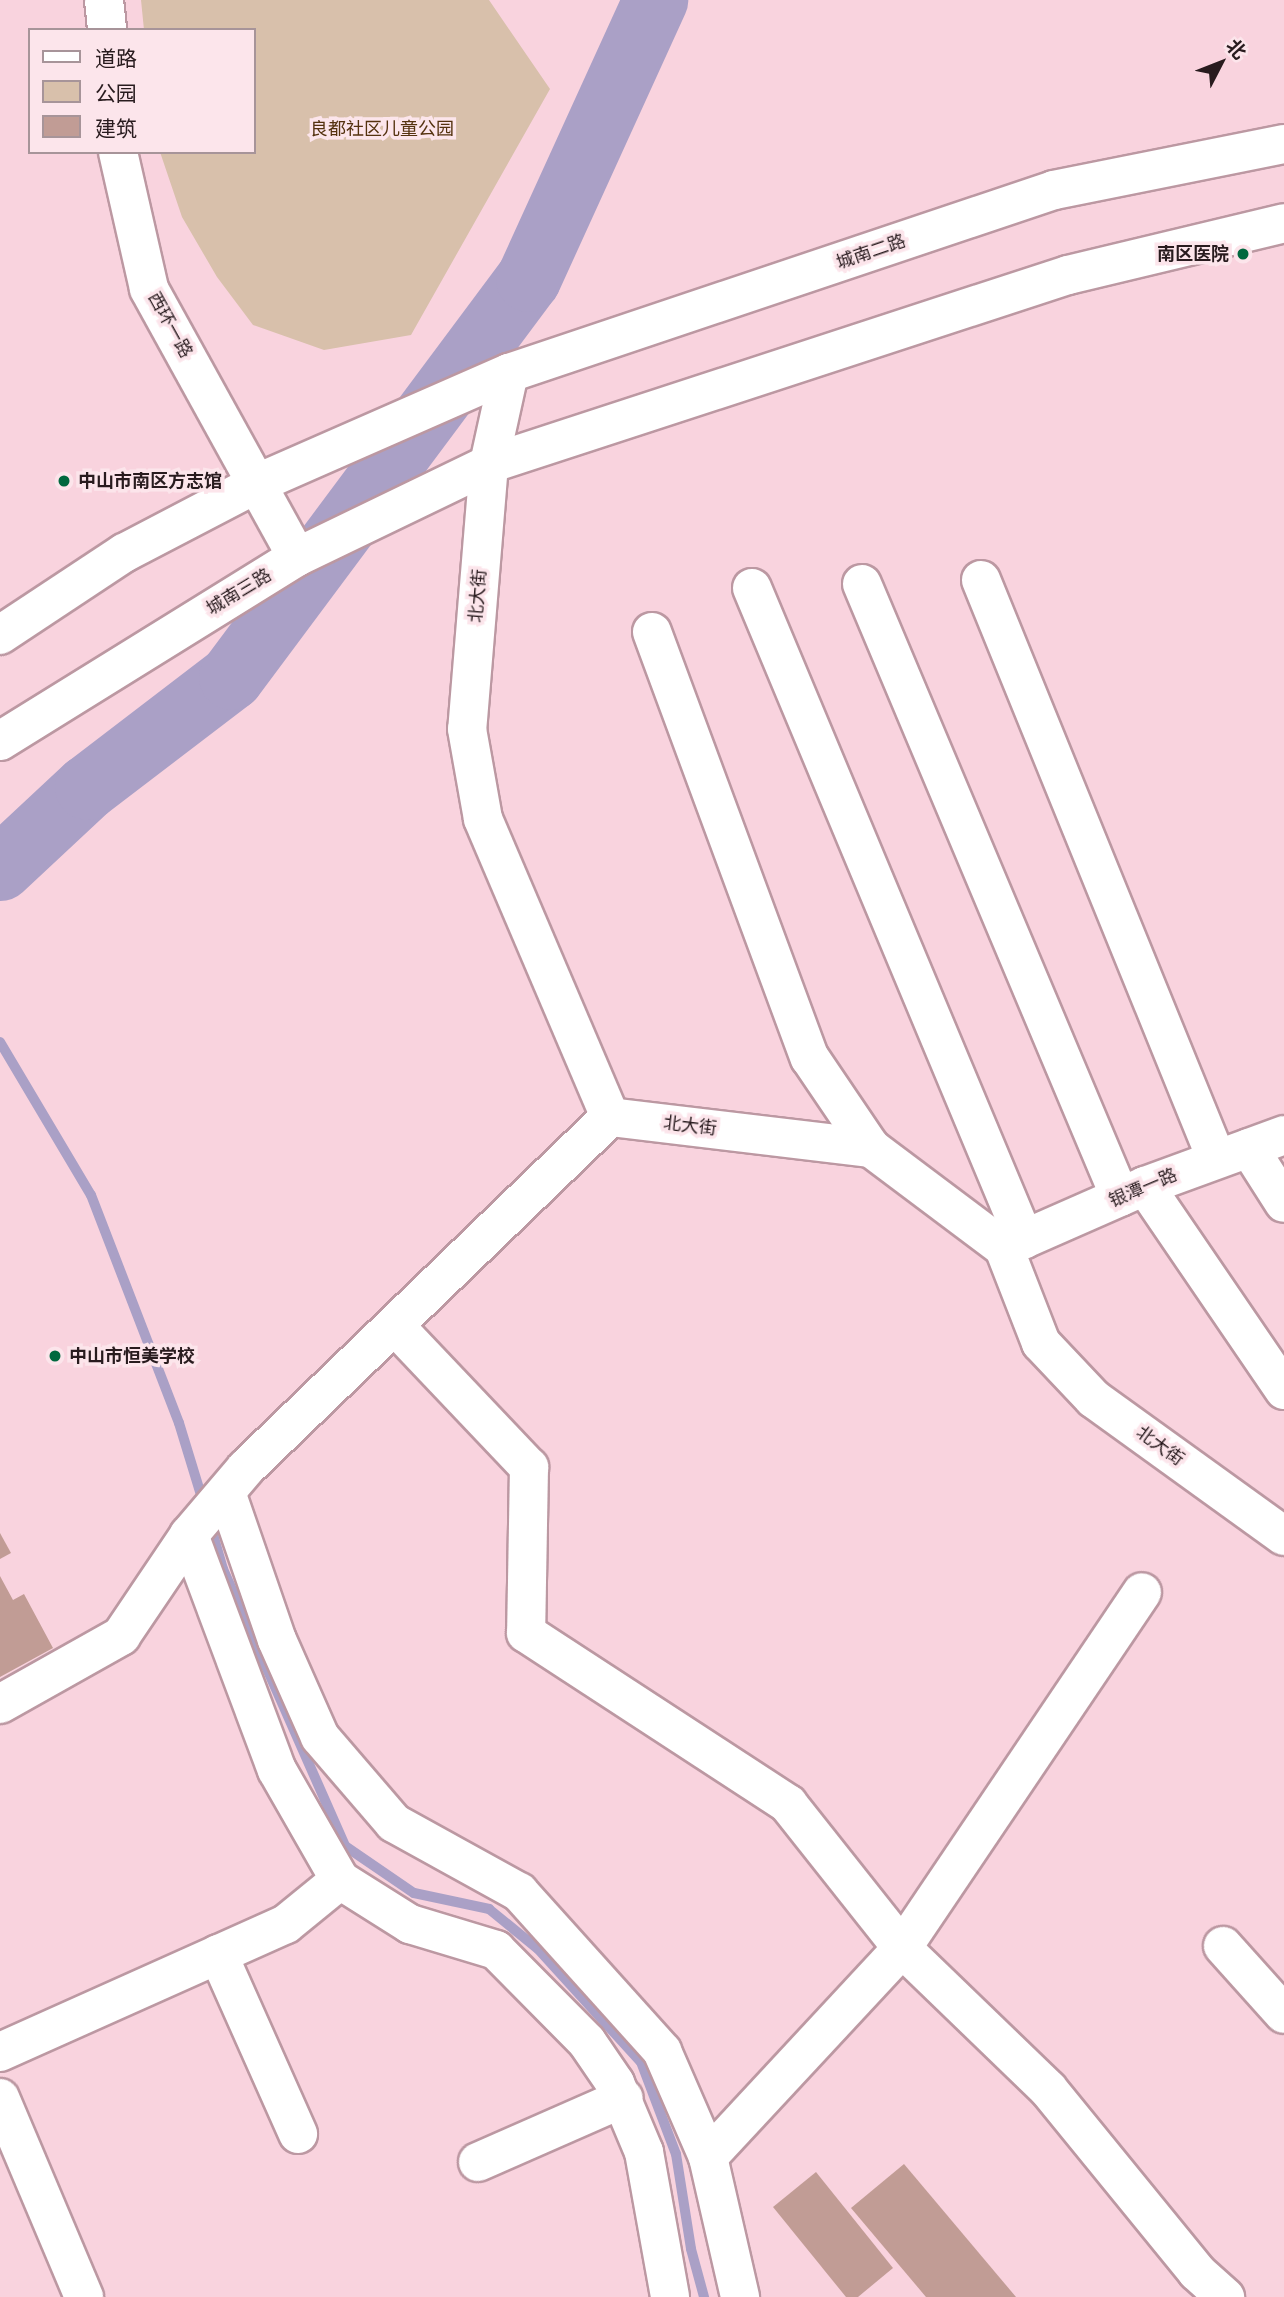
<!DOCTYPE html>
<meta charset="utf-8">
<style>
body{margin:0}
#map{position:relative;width:1284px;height:2297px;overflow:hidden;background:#f9d3de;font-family:"DejaVu Sans","Noto Sans SC",sans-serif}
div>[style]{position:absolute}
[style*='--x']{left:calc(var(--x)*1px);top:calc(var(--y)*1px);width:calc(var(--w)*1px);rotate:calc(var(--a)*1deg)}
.green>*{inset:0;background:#d8c0ab}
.stream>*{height:10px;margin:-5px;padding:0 5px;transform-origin:5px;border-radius:5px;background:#aaa0c6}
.river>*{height:65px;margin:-32.5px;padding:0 32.5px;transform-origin:32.5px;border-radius:32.5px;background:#aaa0c6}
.building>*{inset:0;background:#c19c95}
.roads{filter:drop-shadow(2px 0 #bc98a2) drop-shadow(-2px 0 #bc98a2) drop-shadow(0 2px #bc98a2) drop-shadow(0 -2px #bc98a2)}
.street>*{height:38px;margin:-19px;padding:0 19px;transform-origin:19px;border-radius:19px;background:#fff}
.secondary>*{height:38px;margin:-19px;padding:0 19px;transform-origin:19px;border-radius:19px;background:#fff}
.dots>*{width:19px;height:19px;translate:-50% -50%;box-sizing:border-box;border:4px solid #fce5eb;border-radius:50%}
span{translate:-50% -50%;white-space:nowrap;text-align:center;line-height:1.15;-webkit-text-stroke:7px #fce5eb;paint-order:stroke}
.park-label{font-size:18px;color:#54320f}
.street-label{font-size:18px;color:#281b1e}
.poi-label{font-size:18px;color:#281b1e;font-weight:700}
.right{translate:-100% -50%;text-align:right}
.left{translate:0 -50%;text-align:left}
.legend{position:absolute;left:28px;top:28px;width:228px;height:126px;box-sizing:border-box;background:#fce5eb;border:2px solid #a79499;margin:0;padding:9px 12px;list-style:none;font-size:21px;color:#281b1e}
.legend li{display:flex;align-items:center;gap:14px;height:35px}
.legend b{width:35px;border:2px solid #a79499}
.north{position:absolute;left:1186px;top:28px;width:70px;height:70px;-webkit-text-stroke:5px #fce5eb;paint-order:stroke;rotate:48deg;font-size:19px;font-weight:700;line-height:28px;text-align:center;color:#281b1e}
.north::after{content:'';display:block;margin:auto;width:24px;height:32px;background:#281b1e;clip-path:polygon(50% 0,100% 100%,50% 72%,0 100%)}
</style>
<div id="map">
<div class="green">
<div style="clip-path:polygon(141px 0,489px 0,550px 89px,411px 335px,324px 350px,253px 325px,217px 277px,182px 217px,160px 152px,254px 152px,254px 30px,144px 30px)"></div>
</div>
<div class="stream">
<div style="--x:0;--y:1042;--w:178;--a:59.3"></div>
<div style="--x:91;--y:1195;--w:244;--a:68.9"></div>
<div style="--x:179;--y:1423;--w:86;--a:73"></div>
<div style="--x:210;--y:1524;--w:47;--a:73.9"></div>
<div style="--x:223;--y:1569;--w:303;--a:66.2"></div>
<div style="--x:345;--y:1846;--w:83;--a:34.3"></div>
<div style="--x:414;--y:1893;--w:77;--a:12"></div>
<div style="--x:489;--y:1909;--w:63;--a:39.2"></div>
<div style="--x:538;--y:1949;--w:153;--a:47.7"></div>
<div style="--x:641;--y:2062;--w:98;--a:69.2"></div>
<div style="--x:676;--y:2154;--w:96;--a:81"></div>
<div style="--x:691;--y:2249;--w:50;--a:74.8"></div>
</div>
<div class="river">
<div style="--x:0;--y:868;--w:119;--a:-43"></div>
<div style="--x:87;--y:787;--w:181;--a:-37.4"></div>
<div style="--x:231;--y:677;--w:497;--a:-53.3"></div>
<div style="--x:528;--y:279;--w:307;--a:-65.5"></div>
</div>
<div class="building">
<div style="clip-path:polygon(0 1533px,11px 1553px,0 1559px)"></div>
<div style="clip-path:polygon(0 1576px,13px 1600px,24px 1594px,53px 1648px,0 1677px)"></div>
<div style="clip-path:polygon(904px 2164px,1016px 2297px,926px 2297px,851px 2208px)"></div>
<div style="clip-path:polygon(816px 2172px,893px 2268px,858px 2297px,846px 2297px,773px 2207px)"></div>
</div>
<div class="roads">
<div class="street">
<div style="--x:509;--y:373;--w:93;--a:102.4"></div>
<div style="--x:489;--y:464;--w:266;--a:94.7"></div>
<div style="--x:467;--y:729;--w:91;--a:79.9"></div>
<div style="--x:483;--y:819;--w:324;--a:66.9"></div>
<div style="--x:610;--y:1117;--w:263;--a:6.8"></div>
<div style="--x:871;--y:1148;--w:166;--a:36.9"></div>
<div style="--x:1004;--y:1248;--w:102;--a:68.7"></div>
<div style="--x:1041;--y:1343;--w:77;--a:46.6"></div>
<div style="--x:1094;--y:1399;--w:234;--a:35.8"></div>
<div style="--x:981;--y:580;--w:624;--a:67.87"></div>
<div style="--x:862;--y:584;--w:665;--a:67.17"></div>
<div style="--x:752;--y:588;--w:706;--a:67.32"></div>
<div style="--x:652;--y:632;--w:454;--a:69.7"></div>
<div style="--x:810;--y:1058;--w:109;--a:55.9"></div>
<div style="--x:1249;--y:1148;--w:65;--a:57.5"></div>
<div style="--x:1145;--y:1186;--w:247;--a:55.7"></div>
<div style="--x:1004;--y:1248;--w:154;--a:-23.7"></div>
<div style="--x:1145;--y:1186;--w:148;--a:-20.1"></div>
<div style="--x:395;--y:1326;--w:195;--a:46.5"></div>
<div style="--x:529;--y:1467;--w:166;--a:91"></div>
<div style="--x:526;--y:1633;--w:313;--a:33.1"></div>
<div style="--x:788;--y:1804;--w:184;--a:51.6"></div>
<div style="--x:902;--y:1948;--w:203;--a:44"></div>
<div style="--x:1048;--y:2089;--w:236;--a:50.8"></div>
<div style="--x:1197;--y:2272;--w:38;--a:42"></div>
<div style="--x:227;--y:1495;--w:153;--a:71"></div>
<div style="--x:277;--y:1640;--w:106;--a:66.1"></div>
<div style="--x:320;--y:1737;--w:113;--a:49.3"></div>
<div style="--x:394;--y:1823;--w:143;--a:28.9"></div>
<div style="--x:519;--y:1892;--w:214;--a:48"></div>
<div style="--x:662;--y:2051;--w:116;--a:66.5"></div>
<div style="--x:708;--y:2157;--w:144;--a:77.1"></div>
<div style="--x:189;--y:1535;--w:251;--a:69.5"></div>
<div style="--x:277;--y:1770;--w:127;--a:60.2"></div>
<div style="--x:340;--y:1880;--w:83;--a:32.2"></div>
<div style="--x:410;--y:1924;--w:90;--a:16.8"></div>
<div style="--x:496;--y:1950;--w:129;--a:45.3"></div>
<div style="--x:587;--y:2042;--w:50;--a:55.7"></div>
<div style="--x:615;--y:2083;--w:75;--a:67.2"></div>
<div style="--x:644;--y:2152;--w:147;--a:79.8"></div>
<div style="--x:0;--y:1704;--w:139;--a:-29.3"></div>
<div style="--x:121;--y:1636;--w:122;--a:-56"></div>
<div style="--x:189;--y:1535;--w:88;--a:-49.6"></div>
<div style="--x:246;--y:1468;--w:506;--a:-43.96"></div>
<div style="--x:1223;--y:1946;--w:91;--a:48.1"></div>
<div style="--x:218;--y:1954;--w:197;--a:66"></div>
<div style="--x:0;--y:2052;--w:313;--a:-24.1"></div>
<div style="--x:286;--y:1924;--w:70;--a:-39.2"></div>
<div style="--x:0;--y:2098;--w:216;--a:67.1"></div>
<div style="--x:708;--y:2157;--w:285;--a:-47.1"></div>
<div style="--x:902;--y:1948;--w:429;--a:-56"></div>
<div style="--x:478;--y:2162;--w:159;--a:-23.7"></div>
</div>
<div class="secondary">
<div style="--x:104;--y:0;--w:30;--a:84"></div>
<div style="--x:118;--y:152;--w:140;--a:77.2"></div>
<div style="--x:149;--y:289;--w:306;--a:61.1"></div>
<div style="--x:0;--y:635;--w:149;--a:-33.5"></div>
<div style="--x:124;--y:553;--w:151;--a:-27.6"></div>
<div style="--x:258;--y:483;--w:274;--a:-23.7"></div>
<div style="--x:509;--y:373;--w:575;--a:-18.56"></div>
<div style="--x:1054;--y:190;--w:235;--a:-11.3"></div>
<div style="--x:0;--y:741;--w:349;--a:-31.8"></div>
<div style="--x:297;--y:557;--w:213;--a:-25.8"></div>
<div style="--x:489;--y:464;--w:609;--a:-18.08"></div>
<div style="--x:1068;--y:275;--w:222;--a:-13.5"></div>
</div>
</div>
<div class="dots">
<div style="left:1243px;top:254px;background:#00683e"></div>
<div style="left:64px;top:481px;background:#00683e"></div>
<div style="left:55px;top:1356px;background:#00683e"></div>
</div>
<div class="park-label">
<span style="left:382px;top:129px">良都社区儿童公园</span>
</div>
<div class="street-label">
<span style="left:871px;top:252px;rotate:-19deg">城南二路</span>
<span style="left:170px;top:325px;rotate:61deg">西环一路</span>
<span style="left:239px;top:592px;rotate:-31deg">城南三路</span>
<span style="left:478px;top:596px;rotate:-85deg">北大街</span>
<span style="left:690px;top:1126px;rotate:7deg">北大街</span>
<span style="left:1143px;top:1188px;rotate:-23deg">银潭一路</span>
<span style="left:1160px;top:1446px;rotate:36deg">北大街</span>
</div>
<div class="poi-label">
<span class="right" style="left:1229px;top:254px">南区医院</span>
<span class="left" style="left:78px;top:481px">中山市南区方志馆</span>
<span class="left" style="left:69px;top:1356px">中山市恒美学校</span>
</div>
<ul class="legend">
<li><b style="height:9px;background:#fff"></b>道路</li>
<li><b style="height:19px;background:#d8c0ab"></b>公园</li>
<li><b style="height:19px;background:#c19c95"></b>建筑</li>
</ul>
<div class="north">北</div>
</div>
